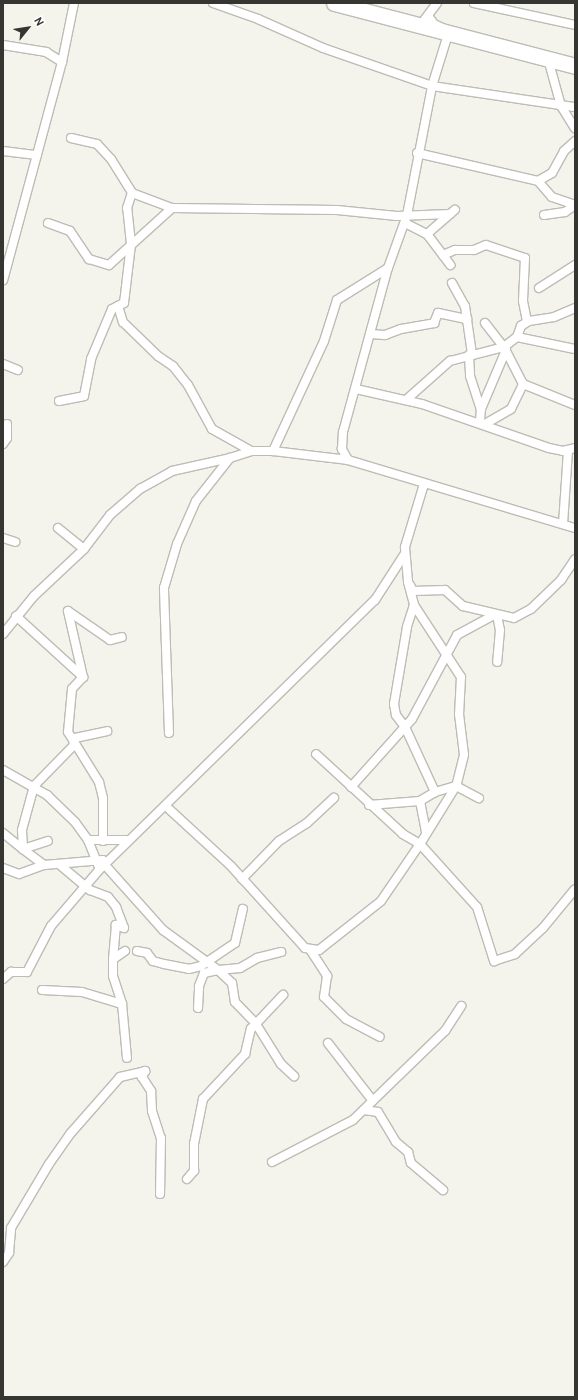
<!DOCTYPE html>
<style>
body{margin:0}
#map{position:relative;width:578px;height:1400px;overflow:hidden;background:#f5f4ec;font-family:Overpass,sans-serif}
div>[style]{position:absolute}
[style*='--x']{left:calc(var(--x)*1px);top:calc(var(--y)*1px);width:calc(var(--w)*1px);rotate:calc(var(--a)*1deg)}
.roads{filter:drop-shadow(1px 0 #bdbcb5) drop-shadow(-1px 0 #bdbcb5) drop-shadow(0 1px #bdbcb5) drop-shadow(0 -1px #bdbcb5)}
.street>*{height:8px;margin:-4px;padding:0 4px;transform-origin:4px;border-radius:4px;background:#fff}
.highway>*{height:15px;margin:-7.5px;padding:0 7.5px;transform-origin:7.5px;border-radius:7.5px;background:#fff}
span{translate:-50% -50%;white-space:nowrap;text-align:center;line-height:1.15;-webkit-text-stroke:4px #fff;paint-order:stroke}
.frame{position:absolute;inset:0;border:4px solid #353532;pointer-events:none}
.north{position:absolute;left:8px;top:8px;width:40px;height:40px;-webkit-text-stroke:3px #fff;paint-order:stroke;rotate:60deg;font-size:11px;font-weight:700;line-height:16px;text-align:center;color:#353532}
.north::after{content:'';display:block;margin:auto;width:14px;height:18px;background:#353532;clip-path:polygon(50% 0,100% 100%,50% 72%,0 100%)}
</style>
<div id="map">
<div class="roads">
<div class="street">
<div style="--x:213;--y:3;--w:48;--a:19.6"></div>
<div style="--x:258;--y:19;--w:71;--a:24"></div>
<div style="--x:323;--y:48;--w:115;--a:19.2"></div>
<div style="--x:432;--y:86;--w:145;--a:8.4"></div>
<div style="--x:474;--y:3;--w:103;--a:12.3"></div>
<div style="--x:425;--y:19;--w:20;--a:-53"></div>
<div style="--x:3;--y:45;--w:44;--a:9.2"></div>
<div style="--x:46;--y:52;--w:19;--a:32"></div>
<div style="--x:62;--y:62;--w:226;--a:105.1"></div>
<div style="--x:548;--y:59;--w:49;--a:74.5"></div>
<div style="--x:561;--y:106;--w:26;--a:58"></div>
<div style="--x:62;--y:62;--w:60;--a:-78.5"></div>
<div style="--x:71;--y:138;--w:27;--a:13"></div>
<div style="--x:97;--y:144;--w:21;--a:47"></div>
<div style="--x:111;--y:159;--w:40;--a:58"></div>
<div style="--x:132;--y:193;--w:43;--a:20.6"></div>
<div style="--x:3;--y:151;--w:34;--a:7"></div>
<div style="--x:417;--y:153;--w:124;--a:13"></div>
<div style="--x:538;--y:181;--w:16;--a:-30"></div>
<div style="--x:552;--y:173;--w:25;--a:-61"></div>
<div style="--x:564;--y:151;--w:15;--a:-42"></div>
<div style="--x:538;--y:181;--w:21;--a:49"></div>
<div style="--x:552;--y:197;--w:24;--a:19"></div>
<div style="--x:544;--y:215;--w:21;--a:-8"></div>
<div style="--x:565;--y:212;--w:12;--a:-35"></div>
<div style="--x:48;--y:223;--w:23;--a:20"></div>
<div style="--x:70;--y:231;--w:34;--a:56"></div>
<div style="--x:89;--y:259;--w:21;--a:17"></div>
<div style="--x:109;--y:265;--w:85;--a:-42.1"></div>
<div style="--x:172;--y:208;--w:165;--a:0.7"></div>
<div style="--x:337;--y:210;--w:60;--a:5.7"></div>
<div style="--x:397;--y:216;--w:53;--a:-2.2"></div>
<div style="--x:405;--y:223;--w:25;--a:27"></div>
<div style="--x:427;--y:234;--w:39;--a:53"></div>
<div style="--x:427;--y:234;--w:37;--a:-41"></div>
<div style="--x:443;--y:255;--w:13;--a:-23"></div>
<div style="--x:455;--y:250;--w:19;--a:0"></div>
<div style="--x:474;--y:250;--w:13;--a:-23"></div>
<div style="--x:486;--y:245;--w:41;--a:18.4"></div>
<div style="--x:525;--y:258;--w:43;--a:92.7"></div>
<div style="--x:523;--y:301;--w:21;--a:79"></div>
<div style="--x:452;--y:283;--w:26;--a:61"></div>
<div style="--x:465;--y:306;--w:49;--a:81.7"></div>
<div style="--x:539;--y:288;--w:43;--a:-32.6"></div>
<div style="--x:118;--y:306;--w:17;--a:73"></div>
<div style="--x:123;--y:322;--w:49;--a:44.2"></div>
<div style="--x:158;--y:356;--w:18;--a:34"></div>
<div style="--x:173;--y:366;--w:24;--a:52"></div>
<div style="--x:188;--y:385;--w:50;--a:61.4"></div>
<div style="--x:212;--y:429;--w:45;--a:29.4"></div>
<div style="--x:485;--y:323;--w:31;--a:52"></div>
<div style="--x:504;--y:347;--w:42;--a:62.8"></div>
<div style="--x:370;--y:334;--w:15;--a:4"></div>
<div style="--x:385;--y:335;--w:17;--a:-21"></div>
<div style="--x:401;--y:329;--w:34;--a:-10"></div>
<div style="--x:434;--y:323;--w:11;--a:-68"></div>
<div style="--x:438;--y:313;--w:30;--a:12"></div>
<div style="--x:517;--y:337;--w:12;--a:-70"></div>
<div style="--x:521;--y:326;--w:9;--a:-32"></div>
<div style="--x:529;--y:321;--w:25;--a:-9"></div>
<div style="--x:554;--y:317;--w:23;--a:-23"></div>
<div style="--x:469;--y:355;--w:21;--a:87"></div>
<div style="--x:470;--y:376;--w:35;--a:72"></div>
<div style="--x:3;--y:364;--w:16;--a:22"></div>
<div style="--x:356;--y:389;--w:68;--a:12.8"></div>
<div style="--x:422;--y:404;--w:134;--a:19.1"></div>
<div style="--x:549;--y:448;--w:14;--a:12"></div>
<div style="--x:563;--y:451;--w:12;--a:-14"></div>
<div style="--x:406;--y:400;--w:59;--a:-41.6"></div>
<div style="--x:450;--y:361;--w:56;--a:-14.5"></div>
<div style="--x:504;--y:347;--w:16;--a:-38"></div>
<div style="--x:517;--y:337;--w:59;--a:11.7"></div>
<div style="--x:59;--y:401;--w:25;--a:-11"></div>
<div style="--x:84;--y:396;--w:38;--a:-79"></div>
<div style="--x:91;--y:359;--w:54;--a:-67.2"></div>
<div style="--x:112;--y:309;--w:13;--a:-27"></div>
<div style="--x:124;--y:303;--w:59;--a:-83.2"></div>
<div style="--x:131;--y:244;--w:36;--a:-96"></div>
<div style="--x:127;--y:208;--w:16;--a:-72"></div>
<div style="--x:480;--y:422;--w:13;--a:-86"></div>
<div style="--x:481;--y:409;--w:64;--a:-67"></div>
<div style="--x:485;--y:424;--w:30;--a:-30"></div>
<div style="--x:511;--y:409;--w:28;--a:-64"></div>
<div style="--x:523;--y:384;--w:56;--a:22"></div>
<div style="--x:3;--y:444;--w:7;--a:-56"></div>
<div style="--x:7;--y:438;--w:14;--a:-90"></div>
<div style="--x:273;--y:451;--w:121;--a:-65.1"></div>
<div style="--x:324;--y:341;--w:43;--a:-72.4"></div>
<div style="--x:337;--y:300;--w:60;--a:-32.1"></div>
<div style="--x:348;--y:460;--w:13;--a:-119"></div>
<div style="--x:342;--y:449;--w:17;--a:-87"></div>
<div style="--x:343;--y:432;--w:170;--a:-74.7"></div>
<div style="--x:388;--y:268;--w:56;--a:-70.3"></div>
<div style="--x:407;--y:215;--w:131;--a:-79"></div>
<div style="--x:432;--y:86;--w:58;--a:-72.8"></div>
<div style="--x:449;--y:31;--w:17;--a:-155"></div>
<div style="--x:434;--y:24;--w:9;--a:-126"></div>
<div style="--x:424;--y:484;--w:66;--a:106.8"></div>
<div style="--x:405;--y:547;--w:35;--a:85"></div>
<div style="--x:408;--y:582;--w:24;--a:75"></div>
<div style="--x:414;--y:605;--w:86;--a:56.9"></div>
<div style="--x:461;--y:677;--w:37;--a:93"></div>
<div style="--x:459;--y:714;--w:41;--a:83"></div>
<div style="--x:464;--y:755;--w:32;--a:104"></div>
<div style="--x:456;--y:786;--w:68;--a:121.8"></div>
<div style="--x:420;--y:844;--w:85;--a:47.9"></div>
<div style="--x:477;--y:907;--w:57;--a:72.5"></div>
<div style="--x:494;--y:961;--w:22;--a:-18"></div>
<div style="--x:515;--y:954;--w:38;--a:-43"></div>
<div style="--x:543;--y:928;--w:50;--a:-50.6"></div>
<div style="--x:563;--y:524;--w:74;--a:-86.1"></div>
<div style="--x:58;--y:528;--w:33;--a:39"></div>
<div style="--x:3;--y:538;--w:13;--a:18"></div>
<div style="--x:410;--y:585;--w:7;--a:63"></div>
<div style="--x:413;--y:591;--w:32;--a:-2"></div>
<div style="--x:445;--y:590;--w:24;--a:42"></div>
<div style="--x:463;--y:606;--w:52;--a:13.2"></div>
<div style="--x:514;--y:618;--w:19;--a:-28"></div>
<div style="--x:531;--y:609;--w:42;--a:-44"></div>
<div style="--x:561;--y:580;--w:25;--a:-56"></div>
<div style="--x:414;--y:605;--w:23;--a:108"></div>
<div style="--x:407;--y:627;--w:78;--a:99.6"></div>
<div style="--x:394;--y:704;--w:11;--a:80"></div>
<div style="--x:396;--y:715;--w:15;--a:53"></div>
<div style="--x:405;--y:727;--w:72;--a:65.2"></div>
<div style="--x:435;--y:792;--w:22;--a:-16"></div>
<div style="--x:456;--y:786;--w:26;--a:28"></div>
<div style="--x:68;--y:611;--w:68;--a:77.2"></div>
<div style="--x:68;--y:611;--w:51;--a:34.6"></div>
<div style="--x:110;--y:640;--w:12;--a:-14"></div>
<div style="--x:497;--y:615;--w:15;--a:79"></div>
<div style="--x:500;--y:630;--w:32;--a:95"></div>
<div style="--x:16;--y:616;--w:91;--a:42.3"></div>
<div style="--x:3;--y:634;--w:49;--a:-50.8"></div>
<div style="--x:34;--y:596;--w:69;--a:-43.2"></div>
<div style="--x:84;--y:549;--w:43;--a:-52.6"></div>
<div style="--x:110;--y:515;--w:40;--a:-41"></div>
<div style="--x:140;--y:489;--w:37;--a:-29"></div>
<div style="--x:172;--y:471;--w:59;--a:-12.6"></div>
<div style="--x:83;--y:677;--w:16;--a:133"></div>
<div style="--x:72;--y:689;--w:43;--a:95.3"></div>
<div style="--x:68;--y:732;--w:59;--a:58.2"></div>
<div style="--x:99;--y:782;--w:16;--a:76"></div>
<div style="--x:103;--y:798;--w:43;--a:90"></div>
<div style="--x:169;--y:733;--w:145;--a:-92"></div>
<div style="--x:164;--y:588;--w:46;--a:-73.5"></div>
<div style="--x:177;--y:544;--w:47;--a:-66.2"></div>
<div style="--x:196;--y:501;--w:55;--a:-51.7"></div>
<div style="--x:230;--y:458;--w:22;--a:-18"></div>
<div style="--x:251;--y:451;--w:22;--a:0"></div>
<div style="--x:273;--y:451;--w:76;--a:6.8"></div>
<div style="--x:348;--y:460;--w:237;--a:16.7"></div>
<div style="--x:3;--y:770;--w:51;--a:29.6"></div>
<div style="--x:47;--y:795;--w:39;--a:44"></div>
<div style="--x:75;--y:822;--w:22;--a:54"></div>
<div style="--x:88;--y:840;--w:31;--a:68"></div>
<div style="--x:351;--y:787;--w:91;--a:-48.1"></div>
<div style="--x:412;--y:719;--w:95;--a:-61.8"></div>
<div style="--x:457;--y:635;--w:42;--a:-28.4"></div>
<div style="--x:369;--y:805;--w:51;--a:-4.5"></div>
<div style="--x:169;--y:809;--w:84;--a:42.6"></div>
<div style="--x:231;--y:866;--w:110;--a:47.9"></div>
<div style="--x:305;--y:948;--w:14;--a:8"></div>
<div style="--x:319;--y:950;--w:79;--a:-38.3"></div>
<div style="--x:381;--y:901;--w:69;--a:-55.6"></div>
<div style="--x:420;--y:844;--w:20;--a:-150"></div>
<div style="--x:403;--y:834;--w:118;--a:-137.4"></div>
<div style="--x:426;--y:832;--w:32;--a:-101"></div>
<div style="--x:420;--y:801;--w:17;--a:-31"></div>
<div style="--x:3;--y:833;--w:26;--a:39"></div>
<div style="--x:23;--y:849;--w:26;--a:-18"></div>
<div style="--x:88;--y:840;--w:38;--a:0"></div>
<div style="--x:104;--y:864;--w:89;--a:48.2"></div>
<div style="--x:163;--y:930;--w:68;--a:36"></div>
<div style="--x:218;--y:970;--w:22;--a:-5"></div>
<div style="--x:240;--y:968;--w:20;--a:-30"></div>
<div style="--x:257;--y:958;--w:25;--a:-14"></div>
<div style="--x:44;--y:865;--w:26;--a:-143"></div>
<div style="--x:23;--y:849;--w:19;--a:-93"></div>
<div style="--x:22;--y:830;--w:46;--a:-74.7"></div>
<div style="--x:34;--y:786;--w:56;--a:-45.7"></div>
<div style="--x:73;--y:746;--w:8;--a:-76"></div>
<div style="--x:75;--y:738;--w:33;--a:-12"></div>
<div style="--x:60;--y:865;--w:39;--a:40"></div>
<div style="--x:90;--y:890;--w:19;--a:21"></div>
<div style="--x:108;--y:897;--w:13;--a:51"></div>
<div style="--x:116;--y:907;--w:22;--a:69"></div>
<div style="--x:124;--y:928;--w:9;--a:-159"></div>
<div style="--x:116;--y:925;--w:34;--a:95"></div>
<div style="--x:3;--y:868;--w:17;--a:21"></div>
<div style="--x:19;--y:874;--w:27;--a:-20"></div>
<div style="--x:44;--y:865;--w:59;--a:-4.8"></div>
<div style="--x:242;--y:879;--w:53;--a:-45.8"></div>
<div style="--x:279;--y:841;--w:33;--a:-33"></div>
<div style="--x:307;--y:823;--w:37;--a:-43"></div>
<div style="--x:125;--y:951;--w:14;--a:146"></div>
<div style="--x:113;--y:959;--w:17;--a:90"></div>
<div style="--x:113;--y:976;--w:29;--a:72"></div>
<div style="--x:122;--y:1004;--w:54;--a:84.7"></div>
<div style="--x:137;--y:951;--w:10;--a:11"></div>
<div style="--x:147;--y:953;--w:10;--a:53"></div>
<div style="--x:153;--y:961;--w:11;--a:15"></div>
<div style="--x:164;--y:964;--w:25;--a:11"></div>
<div style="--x:189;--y:969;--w:12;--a:-14"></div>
<div style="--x:201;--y:966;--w:41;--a:-34.1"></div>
<div style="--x:235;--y:943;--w:35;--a:-77"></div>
<div style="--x:311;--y:951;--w:30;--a:57"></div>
<div style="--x:327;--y:976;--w:21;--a:98"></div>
<div style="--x:324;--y:997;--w:31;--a:45"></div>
<div style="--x:346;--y:1019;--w:38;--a:28"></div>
<div style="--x:3;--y:979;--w:11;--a:-41"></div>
<div style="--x:11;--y:972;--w:16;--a:0"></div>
<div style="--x:27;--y:972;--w:52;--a:-62.4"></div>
<div style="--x:51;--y:926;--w:75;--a:-49.3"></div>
<div style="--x:100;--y:869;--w:385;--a:-44.4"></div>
<div style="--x:375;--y:600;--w:54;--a:-57.2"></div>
<div style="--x:42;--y:990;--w:40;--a:2.9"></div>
<div style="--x:82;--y:992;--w:42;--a:16.7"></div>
<div style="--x:198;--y:1008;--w:22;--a:-87"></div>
<div style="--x:199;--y:986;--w:14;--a:-69"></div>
<div style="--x:204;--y:973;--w:14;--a:-12"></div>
<div style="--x:218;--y:970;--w:19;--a:43"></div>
<div style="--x:232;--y:983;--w:19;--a:81"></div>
<div style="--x:235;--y:1002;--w:30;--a:46"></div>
<div style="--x:256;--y:1024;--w:47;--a:58"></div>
<div style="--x:281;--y:1064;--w:18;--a:43"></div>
<div style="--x:328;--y:1043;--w:73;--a:52.2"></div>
<div style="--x:145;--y:1071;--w:7;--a:117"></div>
<div style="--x:142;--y:1077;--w:17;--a:57"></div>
<div style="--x:151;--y:1091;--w:20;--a:87"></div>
<div style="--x:152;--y:1111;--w:28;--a:72"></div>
<div style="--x:161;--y:1138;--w:56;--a:91"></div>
<div style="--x:364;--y:1110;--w:14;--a:8"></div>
<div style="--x:378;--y:1112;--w:35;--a:59"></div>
<div style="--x:396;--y:1142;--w:16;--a:40"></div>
<div style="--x:408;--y:1152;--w:11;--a:75"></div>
<div style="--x:411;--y:1163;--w:42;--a:40.2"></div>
<div style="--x:272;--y:1162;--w:91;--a:-27.4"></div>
<div style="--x:353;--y:1120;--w:128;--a:-44.1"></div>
<div style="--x:445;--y:1031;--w:30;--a:-57"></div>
<div style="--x:187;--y:1179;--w:11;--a:-49"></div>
<div style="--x:194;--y:1171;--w:27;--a:-90"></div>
<div style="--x:194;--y:1144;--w:46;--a:-78.7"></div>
<div style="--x:203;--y:1099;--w:62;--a:-47"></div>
<div style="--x:245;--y:1054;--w:26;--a:-77"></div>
<div style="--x:251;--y:1029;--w:47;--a:-46.7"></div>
<div style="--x:3;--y:1262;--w:11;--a:-56"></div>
<div style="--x:9;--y:1253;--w:25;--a:-85"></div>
<div style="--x:11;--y:1228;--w:74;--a:-59.3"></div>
<div style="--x:49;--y:1164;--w:37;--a:-55"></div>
<div style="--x:70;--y:1134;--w:76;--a:-48.7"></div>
<div style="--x:120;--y:1077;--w:26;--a:-13"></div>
</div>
<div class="highway">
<div style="--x:334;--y:3;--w:249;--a:14.6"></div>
</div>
</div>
<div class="frame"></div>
<div class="north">N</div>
</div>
